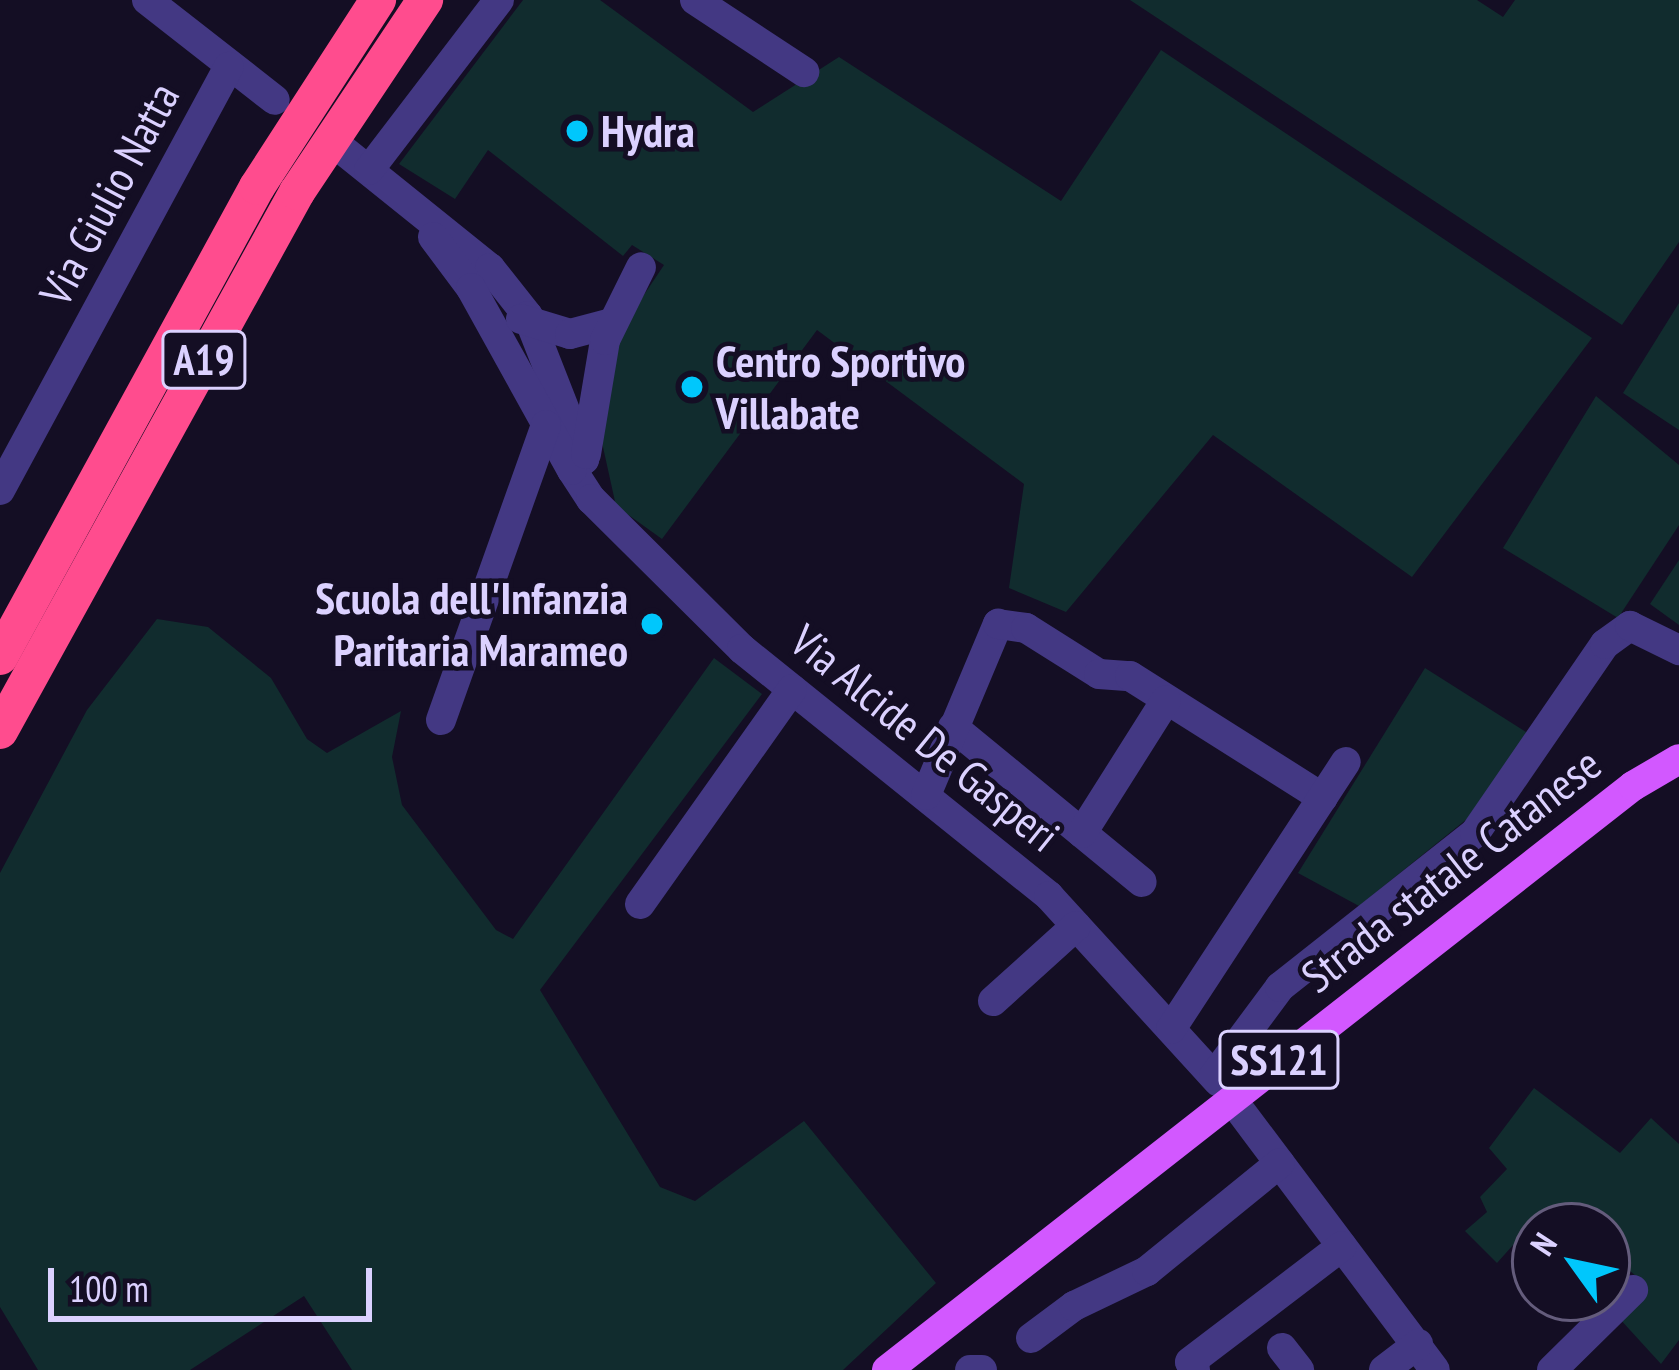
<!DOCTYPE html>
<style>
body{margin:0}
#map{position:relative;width:1679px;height:1370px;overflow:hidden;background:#140e24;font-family:"PT Sans Narrow",sans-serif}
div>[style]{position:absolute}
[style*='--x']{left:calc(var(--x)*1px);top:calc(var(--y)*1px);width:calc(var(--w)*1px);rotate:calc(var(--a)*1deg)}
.green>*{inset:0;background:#112c2e}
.minor>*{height:30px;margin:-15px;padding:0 15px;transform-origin:15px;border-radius:15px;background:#433883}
.major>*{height:30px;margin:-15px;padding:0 15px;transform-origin:15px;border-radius:15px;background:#d258ff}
.highway>*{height:36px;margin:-18px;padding:0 18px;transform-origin:18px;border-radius:18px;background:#ff4c8e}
.dots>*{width:33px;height:33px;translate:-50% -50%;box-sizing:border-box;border:6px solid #140e24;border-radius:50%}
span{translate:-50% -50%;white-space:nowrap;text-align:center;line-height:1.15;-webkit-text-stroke:9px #140e24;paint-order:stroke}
.shield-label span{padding:3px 9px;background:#140e24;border:3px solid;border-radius:9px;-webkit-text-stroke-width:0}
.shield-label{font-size:42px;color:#dbd1ff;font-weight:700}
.poi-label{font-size:45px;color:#dbd1ff;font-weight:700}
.left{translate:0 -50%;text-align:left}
.right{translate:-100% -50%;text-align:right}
.street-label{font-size:45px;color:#dbd1ff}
.north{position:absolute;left:1511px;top:1202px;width:120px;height:120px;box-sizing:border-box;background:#140e24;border:3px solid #645c7c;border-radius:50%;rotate:303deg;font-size:33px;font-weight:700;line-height:48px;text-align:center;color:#dbd1ff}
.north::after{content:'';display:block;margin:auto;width:42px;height:54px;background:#00c7fc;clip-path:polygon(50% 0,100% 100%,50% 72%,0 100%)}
.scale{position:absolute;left:48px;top:1268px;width:324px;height:54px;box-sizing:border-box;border:6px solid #dbd1ff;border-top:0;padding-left:15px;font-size:36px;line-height:42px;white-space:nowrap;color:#dbd1ff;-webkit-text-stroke:9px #140e24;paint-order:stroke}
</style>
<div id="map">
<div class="green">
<div style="clip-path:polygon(523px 0,600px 0,753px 112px,839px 57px,1061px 201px,1161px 50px,1592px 338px,1412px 577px,1213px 435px,1066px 612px,1009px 588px,1024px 484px,817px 330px,662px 539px,616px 506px,601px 438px,617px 335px,664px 265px,632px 245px,623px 256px,488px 150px,455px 199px,399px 164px)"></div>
<div style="clip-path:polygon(1130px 0,1477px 0,1503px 17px,1515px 0,1679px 0,1679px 242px,1622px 325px)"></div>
<div style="clip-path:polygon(1679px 303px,1679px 430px,1623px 393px)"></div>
<div style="clip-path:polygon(1596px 396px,1679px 465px,1679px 525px,1618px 618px,1503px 548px)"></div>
<div style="clip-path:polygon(1679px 560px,1679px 625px,1650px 604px)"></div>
<div style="clip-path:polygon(157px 619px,208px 627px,271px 678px,307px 739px,327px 753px,401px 711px,392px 757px,402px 805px,496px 930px,513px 939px,714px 658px,762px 694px,540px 990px,660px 1187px,695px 1201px,804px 1121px,936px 1283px,843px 1370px,352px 1370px,304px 1296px,190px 1370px,38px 1370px,0 1307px,0 873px,87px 710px)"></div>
<div style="clip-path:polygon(1425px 668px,1529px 734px,1483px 806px,1359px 906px,1298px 873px)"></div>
<div style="clip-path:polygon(1534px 1088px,1620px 1153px,1651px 1118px,1679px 1144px,1679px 1340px,1661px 1364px,1619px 1318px,1644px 1283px,1607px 1251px,1607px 1226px,1580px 1226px,1559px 1207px,1546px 1208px,1497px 1263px,1465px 1231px,1487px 1212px,1480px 1197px,1507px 1169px,1489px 1148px)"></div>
</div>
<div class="minor">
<div style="--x:147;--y:0;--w:162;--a:38"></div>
<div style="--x:695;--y:0;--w:131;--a:33.4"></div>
<div style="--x:343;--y:150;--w:189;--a:38.8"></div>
<div style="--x:490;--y:268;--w:61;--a:51.6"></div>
<div style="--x:528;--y:316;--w:154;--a:68.6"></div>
<div style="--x:584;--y:459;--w:16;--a:137"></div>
<div style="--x:572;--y:470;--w:35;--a:57"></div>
<div style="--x:591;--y:499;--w:213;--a:44.8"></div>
<div style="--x:742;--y:649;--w:394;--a:38.8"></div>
<div style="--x:1049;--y:896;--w:251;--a:47.6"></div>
<div style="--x:369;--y:170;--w:214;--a:-52.6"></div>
<div style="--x:433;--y:237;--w:64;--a:53.3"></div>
<div style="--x:471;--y:288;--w:208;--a:61"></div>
<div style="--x:521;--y:319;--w:51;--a:17"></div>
<div style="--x:570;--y:334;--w:43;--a:-14.7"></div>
<div style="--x:586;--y:454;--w:116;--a:-80.5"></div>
<div style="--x:605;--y:340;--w:81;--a:-63.7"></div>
<div style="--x:0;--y:490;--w:481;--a:-61.6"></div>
<div style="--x:441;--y:720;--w:313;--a:-70.4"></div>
<div style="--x:953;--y:727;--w:244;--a:39.4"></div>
<div style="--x:926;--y:795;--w:186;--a:-67.2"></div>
<div style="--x:998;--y:624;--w:28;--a:8"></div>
<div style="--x:1026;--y:628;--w:86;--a:32.2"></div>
<div style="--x:1099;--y:674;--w:31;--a:4"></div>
<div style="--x:1130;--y:676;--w:228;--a:32.3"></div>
<div style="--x:1082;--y:833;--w:157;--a:-57.7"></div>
<div style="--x:640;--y:904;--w:263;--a:-54.7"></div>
<div style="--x:993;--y:1001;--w:112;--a:-42.1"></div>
<div style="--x:1171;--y:1029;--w:319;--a:-56.8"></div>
<div style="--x:1214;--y:1076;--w:111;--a:-53.4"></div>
<div style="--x:1280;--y:987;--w:248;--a:-38.3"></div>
<div style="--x:1475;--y:833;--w:229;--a:-55.5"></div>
<div style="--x:1605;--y:644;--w:31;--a:-36"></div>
<div style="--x:1630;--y:626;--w:55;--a:26.1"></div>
<div style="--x:1242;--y:1113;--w:321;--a:53.1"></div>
<div style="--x:1031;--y:1338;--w:54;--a:-36.7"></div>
<div style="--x:1074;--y:1306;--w:81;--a:-25.6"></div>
<div style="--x:1147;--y:1271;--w:171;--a:-39.1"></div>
<div style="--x:1282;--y:1348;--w:28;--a:52"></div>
<div style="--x:970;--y:1370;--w:12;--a:0"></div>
<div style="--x:1195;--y:1370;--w:9;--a:-122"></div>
<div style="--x:1190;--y:1362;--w:191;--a:-37.3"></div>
<div style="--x:1384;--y:1370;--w:43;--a:-37.4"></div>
<div style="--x:1552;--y:1370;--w:114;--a:-44.6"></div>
</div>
<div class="major">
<div style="--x:887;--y:1370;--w:947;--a:-38.06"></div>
<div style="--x:1633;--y:786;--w:53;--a:-30.4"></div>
</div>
<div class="highway">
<div style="--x:0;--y:657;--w:536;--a:-61.33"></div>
<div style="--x:257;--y:187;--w:223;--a:-57.1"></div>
<div style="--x:0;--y:731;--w:615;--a:-61.14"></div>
<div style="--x:297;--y:192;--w:231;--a:-56.3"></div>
</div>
<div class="dots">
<div style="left:577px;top:131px;background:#00c7fc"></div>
<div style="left:692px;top:387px;background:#00c7fc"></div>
<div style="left:652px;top:624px;background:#00c7fc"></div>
</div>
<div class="shield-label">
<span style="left:204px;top:360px">A19</span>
<span style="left:1279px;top:1060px">SS121</span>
</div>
<div class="poi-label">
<span class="left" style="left:601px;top:131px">Hydra</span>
<span class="left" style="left:716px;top:387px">Centro Sportivo<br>Villabate</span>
<span class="right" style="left:628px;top:624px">Scuola dell'Infanzia<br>Paritaria Marameo</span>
</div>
<div class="street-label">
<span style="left:109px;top:194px;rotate:-62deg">Via Giulio Natta</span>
<span style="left:925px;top:738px;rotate:39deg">Via Alcide De Gasperi</span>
<span style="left:1451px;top:870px;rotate:-38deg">Strada statale Catanese</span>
</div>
<div class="north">N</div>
<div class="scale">100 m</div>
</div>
